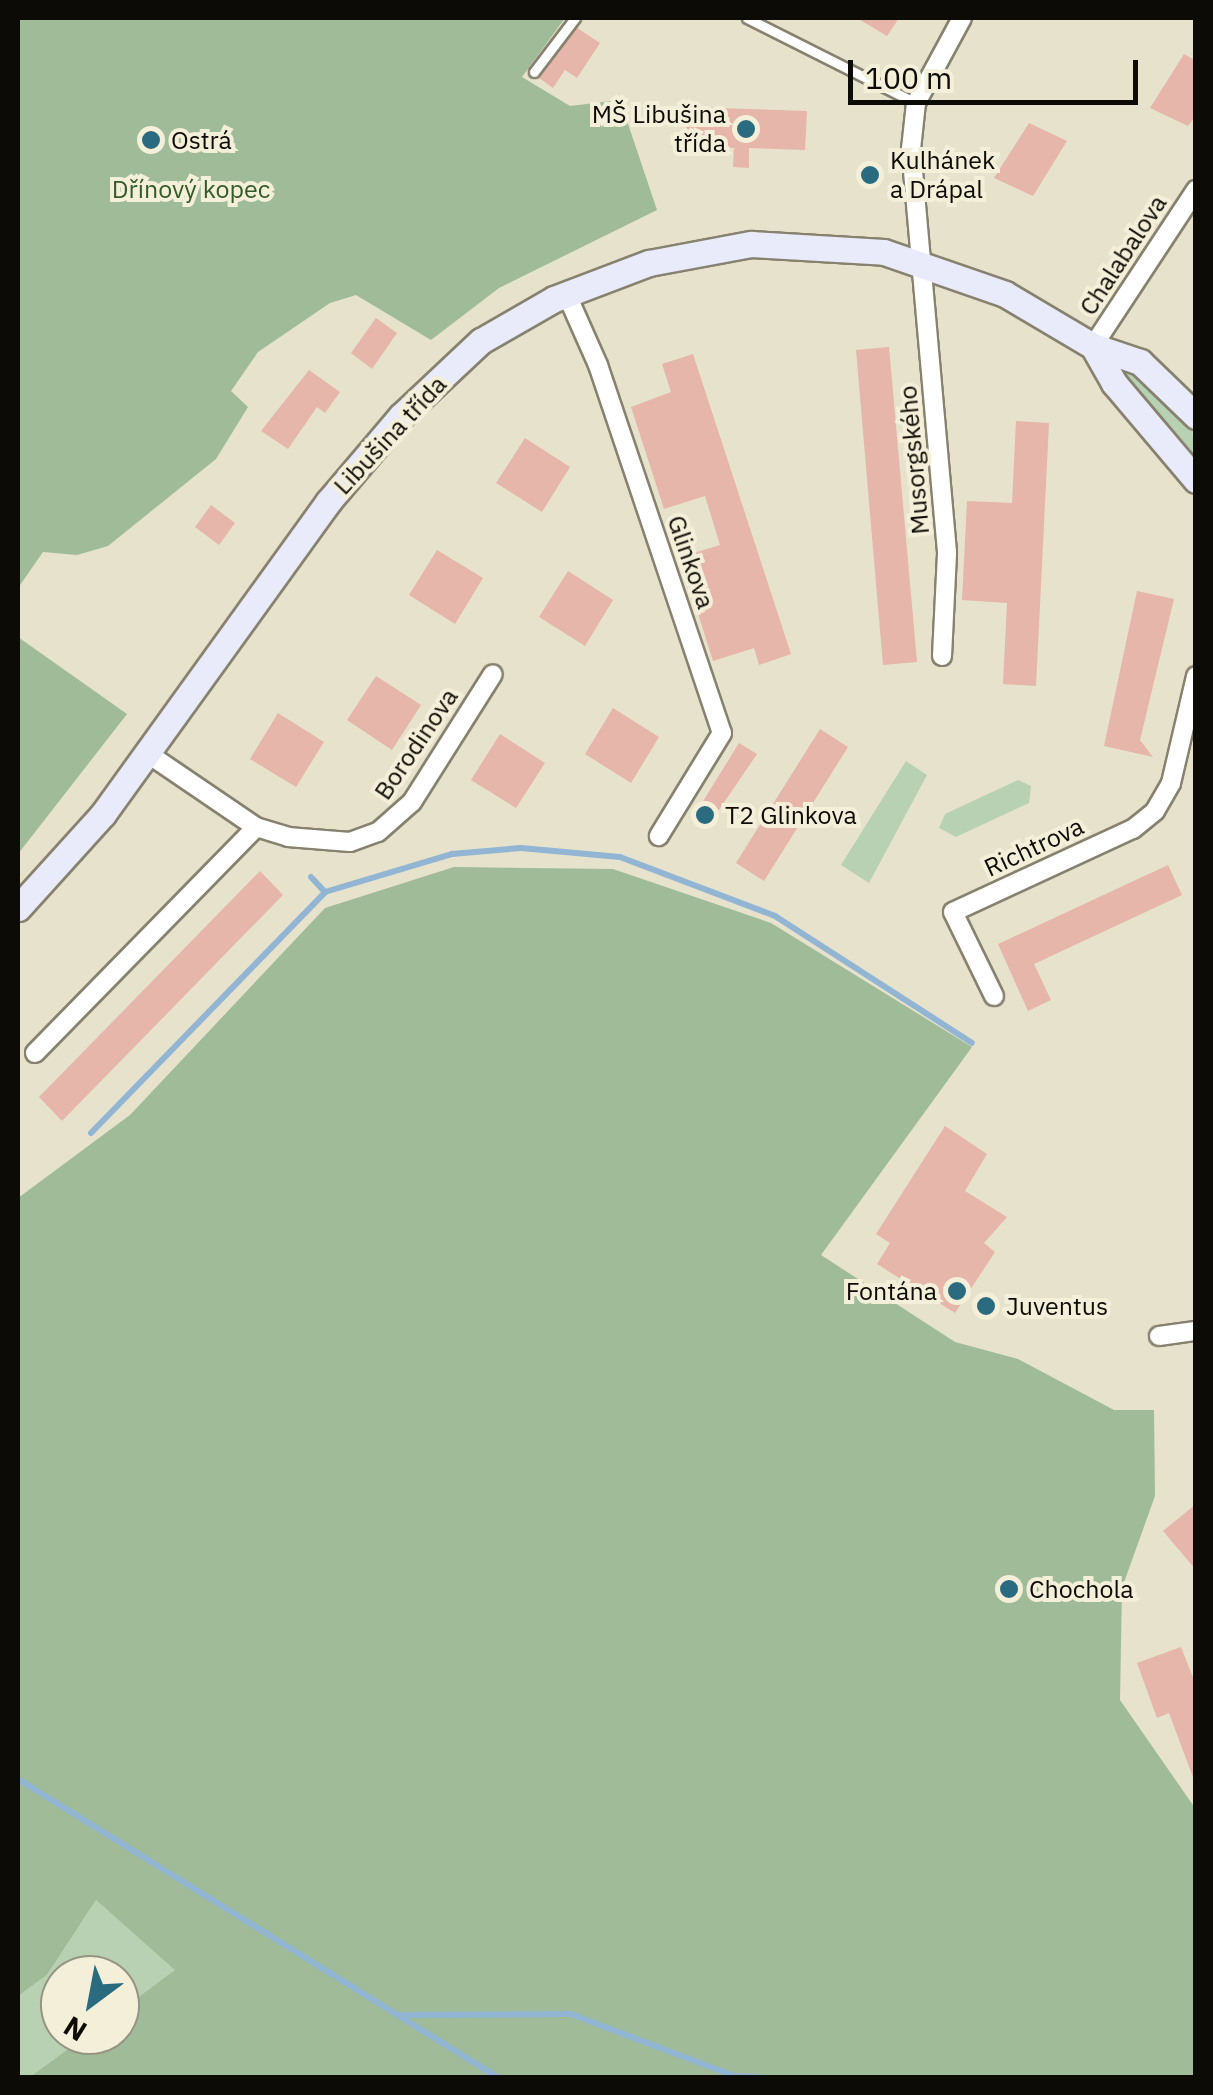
<!DOCTYPE html>
<meta charset="utf-8">
<style>
body{margin:0}
#map{position:relative;width:1213px;height:2095px;overflow:hidden;background:#e7e2cc;font-family:"IBM Plex Sans",sans-serif}
div>[style]{position:absolute}
[style*='--x']{left:calc(var(--x)*1px);top:calc(var(--y)*1px);width:calc(var(--w)*1px);rotate:calc(var(--a)*1deg)}
.green>*{inset:0;background:#b8d1b2}
.forest>*{inset:0;background:#9fbb98}
.stream>*{height:6px;margin:-3px;padding:0 3px;transform-origin:3px;border-radius:3px;background:#91b5d3}
.building>*{inset:0;background:#e5b6a9}
.roads{filter:drop-shadow(2px 0 #87826f) drop-shadow(-2px 0 #87826f) drop-shadow(0 2px #87826f) drop-shadow(0 -2px #87826f)}
.lane>*{height:9px;margin:-4.5px;padding:0 4.5px;transform-origin:4.5px;border-radius:4.5px;background:#fff}
.street>*{height:18px;margin:-9px;padding:0 9px;transform-origin:9px;border-radius:9px;background:#fff}
.secondary>*{height:25px;margin:-12.5px;padding:0 12.5px;transform-origin:12.5px;border-radius:12.5px;background:#e9eafa}
.dots>*{width:28px;height:28px;translate:-50% -50%;box-sizing:border-box;border:5px solid #f4efd9;border-radius:50%}
span{translate:-50% -50%;white-space:nowrap;text-align:center;line-height:1.15;-webkit-text-stroke:8px #f4efd9;paint-order:stroke}
.poi-label{font-size:25px;color:#0d0b05}
.right{translate:-100% -50%;text-align:right}
.left{translate:0 -50%;text-align:left}
.park-label{font-size:25px;color:#345b2a}
.street-label{font-size:25px;color:#0d0b05}
.frame{position:absolute;inset:0;border:20px solid #0d0b05;pointer-events:none}
.north{position:absolute;left:40px;top:1955px;width:100px;height:100px;box-sizing:border-box;background:#f4efd9;border:2px solid #989484;border-radius:50%;rotate:212deg;font-size:28px;font-weight:700;line-height:40px;text-align:center;color:#0d0b05}
.north::after{content:'';display:block;margin:auto;width:35px;height:45px;background:#2b6b80;clip-path:polygon(50% 0,100% 100%,50% 72%,0 100%)}
.scale{position:absolute;left:848px;top:60px;width:290px;height:45px;box-sizing:border-box;border:5px solid #0d0b05;border-top:0;padding-left:12px;font-size:30px;line-height:35px;white-space:nowrap;color:#0d0b05;-webkit-text-stroke:8px #f4efd9;paint-order:stroke}
</style>
<div id="map">
<div class="green">
<div style="clip-path:polygon(1121px 360px,1192px 427px,1195px 458px,1115px 364px)"></div>
<div style="clip-path:polygon(906px 761px,927px 775px,869px 883px,841px 865px)"></div>
<div style="clip-path:polygon(1018px 780px,1031px 786px,1029px 803px,956px 837px,939px 828px,945px 814px)"></div>
<div style="clip-path:polygon(96px 1900px,176px 1970px,120px 2011px,120px 1975px,60px 1975px,60px 2035px,87px 2035px,30px 2077px,18px 2077px,18px 1996px,47px 1975px)"></div>
</div>
<div class="forest">
<div style="clip-path:polygon(18px 18px,565px 18px,522px 77px,570px 106px,620px 100px,657px 210px,499px 288px,431px 340px,356px 295px,330px 303px,258px 352px,231px 391px,248px 407px,216px 459px,108px 546px,77px 555px,43px 552px,18px 588px)"></div>
<div style="clip-path:polygon(18px 637px,127px 714px,18px 854px)"></div>
<div style="clip-path:polygon(454px 867px,613px 869px,771px 923px,972px 1047px,821px 1255px,955px 1342px,1018px 1359px,1114px 1410px,1154px 1410px,1155px 1496px,1122px 1588px,1120px 1700px,1195px 1808px,1195px 2077px,30px 2077px,87px 2035px,120px 2035px,120px 2011px,175px 1970px,96px 1900px,47px 1975px,18px 1996px,18px 1198px,130px 1115px,325px 908px)"></div>
</div>
<div class="stream">
<div style="--x:311;--y:877;--w:21;--a:47"></div>
<div style="--x:325;--y:892;--w:133;--a:-16.7"></div>
<div style="--x:452;--y:854;--w:69;--a:-5"></div>
<div style="--x:521;--y:848;--w:99;--a:5.2"></div>
<div style="--x:620;--y:857;--w:166;--a:20.8"></div>
<div style="--x:775;--y:916;--w:234;--a:32.8"></div>
<div style="--x:91;--y:1133;--w:336;--a:-45.8"></div>
<div style="--x:18;--y:1779;--w:566;--a:31.87"></div>
<div style="--x:402;--y:2015;--w:169;--a:-0.3"></div>
<div style="--x:571;--y:2014;--w:174;--a:20.8"></div>
<div style="--x:734;--y:2076;--w:34;--a:3"></div>
</div>
<div class="building">
<div style="clip-path:polygon(857px 18px,899px 18px,887px 36px)"></div>
<div style="clip-path:polygon(577px 28px,600px 43px,577px 78px,565px 70px,553px 88px,539px 78px)"></div>
<div style="clip-path:polygon(1184px 54px,1196px 61px,1196px 115px,1188px 126px,1150px 108px)"></div>
<div style="clip-path:polygon(687px 107px,807px 111px,805px 150px,749px 148px,749px 168px,733px 167px,734px 148px,685px 146px)"></div>
<div style="clip-path:polygon(1029px 123px,1067px 141px,1033px 196px,994px 178px)"></div>
<div style="clip-path:polygon(376px 318px,397px 333px,372px 369px,351px 353px)"></div>
<div style="clip-path:polygon(889px 347px,917px 662px,883px 665px,856px 350px)"></div>
<div style="clip-path:polygon(693px 354px,791px 654px,759px 665px,754px 648px,713px 661px,680px 557px,720px 545px,705px 496px,664px 509px,631px 407px,671px 392px,662px 364px)"></div>
<div style="clip-path:polygon(309px 370px,340px 392px,325px 413px,317px 407px,288px 449px,261px 431px)"></div>
<div style="clip-path:polygon(1016px 421px,1049px 423px,1036px 686px,1003px 684px,1007px 603px,962px 600px,967px 501px,1012px 503px)"></div>
<div style="clip-path:polygon(525px 438px,570px 467px,542px 512px,496px 483px)"></div>
<div style="clip-path:polygon(211px 505px,235px 523px,219px 545px,195px 527px)"></div>
<div style="clip-path:polygon(437px 550px,483px 578px,455px 624px,409px 595px)"></div>
<div style="clip-path:polygon(568px 571px,613px 600px,585px 646px,539px 617px)"></div>
<div style="clip-path:polygon(1137px 591px,1174px 599px,1140px 740px,1153px 757px,1104px 746px)"></div>
<div style="clip-path:polygon(376px 676px,421px 705px,392px 750px,347px 720px)"></div>
<div style="clip-path:polygon(613px 708px,659px 737px,631px 783px,585px 754px)"></div>
<div style="clip-path:polygon(278px 713px,324px 742px,296px 787px,250px 759px)"></div>
<div style="clip-path:polygon(820px 729px,848px 747px,764px 881px,736px 863px)"></div>
<div style="clip-path:polygon(500px 734px,545px 763px,516px 808px,471px 780px)"></div>
<div style="clip-path:polygon(739px 743px,757px 754px,706px 829px,692px 819px)"></div>
<div style="clip-path:polygon(1168px 865px,1182px 895px,1034px 964px,1051px 1000px,1028px 1011px,998px 944px)"></div>
<div style="clip-path:polygon(260px 871px,283px 895px,62px 1121px,39px 1097px)"></div>
<div style="clip-path:polygon(945px 1126px,987px 1154px,965px 1191px,1007px 1217px,984px 1243px,995px 1252px,955px 1313px,877px 1264px,890px 1243px,876px 1234px)"></div>
<div style="clip-path:polygon(1196px 1504px,1196px 1570px,1163px 1531px)"></div>
<div style="clip-path:polygon(1181px 1647px,1196px 1685px,1194px 1780px,1169px 1713px,1157px 1718px,1137px 1663px)"></div>
</div>
<div class="roads">
<div class="lane">
<div style="--x:747;--y:18;--w:189;--a:26.7"></div>
<div style="--x:534;--y:72;--w:68;--a:-52.8"></div>
</div>
<div class="street">
<div style="--x:567;--y:295;--w:77;--a:66.1"></div>
<div style="--x:598;--y:365;--w:388;--a:71.4"></div>
<div style="--x:722;--y:733;--w:121;--a:121.5"></div>
<div style="--x:1093;--y:346;--w:187;--a:-56.6"></div>
<div style="--x:942;--y:656;--w:104;--a:-87.2"></div>
<div style="--x:947;--y:552;--w:405;--a:-95.1"></div>
<div style="--x:911;--y:149;--w:46;--a:-83.8"></div>
<div style="--x:916;--y:103;--w:97;--a:-61.6"></div>
<div style="--x:147;--y:753;--w:132;--a:34.2"></div>
<div style="--x:256;--y:827;--w:34;--a:17"></div>
<div style="--x:288;--y:837;--w:62;--a:4.6"></div>
<div style="--x:350;--y:842;--w:30;--a:-20"></div>
<div style="--x:378;--y:832;--w:45;--a:-41.4"></div>
<div style="--x:412;--y:802;--w:151;--a:-57.7"></div>
<div style="--x:994;--y:996;--w:93;--a:-116"></div>
<div style="--x:953;--y:912;--w:198;--a:-24.8"></div>
<div style="--x:1133;--y:829;--w:28;--a:-39"></div>
<div style="--x:1155;--y:811;--w:32;--a:-60"></div>
<div style="--x:1171;--y:783;--w:110;--a:-76.8"></div>
<div style="--x:35;--y:1053;--w:316;--a:-45.6"></div>
<div style="--x:1159;--y:1336;--w:37;--a:-8"></div>
</div>
<div class="secondary">
<div style="--x:1093;--y:346;--w:43;--a:60.4"></div>
<div style="--x:1114;--y:383;--w:127;--a:49.8"></div>
<div style="--x:18;--y:908;--w:127;--a:-47.9"></div>
<div style="--x:103;--y:814;--w:385;--a:-54.2"></div>
<div style="--x:328;--y:502;--w:113;--a:-49.7"></div>
<div style="--x:401;--y:416;--w:110;--a:-43.2"></div>
<div style="--x:481;--y:341;--w:84;--a:-29.9"></div>
<div style="--x:554;--y:299;--w:102;--a:-20.8"></div>
<div style="--x:649;--y:263;--w:104;--a:-10.6"></div>
<div style="--x:751;--y:244;--w:133;--a:3.4"></div>
<div style="--x:884;--y:252;--w:128;--a:19.1"></div>
<div style="--x:1005;--y:294;--w:102;--a:30.6"></div>
<div style="--x:1093;--y:346;--w:50;--a:18.8"></div>
<div style="--x:1140;--y:362;--w:78;--a:44"></div>
</div>
</div>
<div class="dots">
<div style="left:746px;top:129px;background:#2b6b80"></div>
<div style="left:151px;top:140px;background:#2b6b80"></div>
<div style="left:870px;top:175px;background:#2b6b80"></div>
<div style="left:705px;top:815px;background:#2b6b80"></div>
<div style="left:957px;top:1291px;background:#2b6b80"></div>
<div style="left:986px;top:1306px;background:#2b6b80"></div>
<div style="left:1009px;top:1589px;background:#2b6b80"></div>
</div>
<div class="poi-label">
<span class="right" style="left:726px;top:129px">MŠ Libušina<br>třída</span>
<span class="left" style="left:171px;top:140px">Ostrá</span>
<span class="left" style="left:890px;top:175px">Kulhánek<br>a Drápal</span>
<span class="left" style="left:725px;top:815px">T2 Glinkova</span>
<span class="right" style="left:937px;top:1291px">Fontána</span>
<span class="left" style="left:1006px;top:1306px">Juventus</span>
<span class="left" style="left:1029px;top:1589px">Chochola</span>
</div>
<div class="park-label">
<span style="left:191px;top:189px">Dřínový kopec</span>
</div>
<div class="street-label">
<span style="left:1123px;top:255px;rotate:-57deg">Chalabalova</span>
<span style="left:390px;top:435px;rotate:-47deg">Libušina třída</span>
<span style="left:914px;top:460px;rotate:-95deg">Musorgského</span>
<span style="left:691px;top:562px;rotate:71deg">Glinkova</span>
<span style="left:416px;top:744px;rotate:-56deg">Borodinova</span>
<span style="left:1034px;top:847px;rotate:-25deg">Richtrova</span>
</div>
<div class="frame"></div>
<div class="north">N</div>
<div class="scale">100 m</div>
</div>
